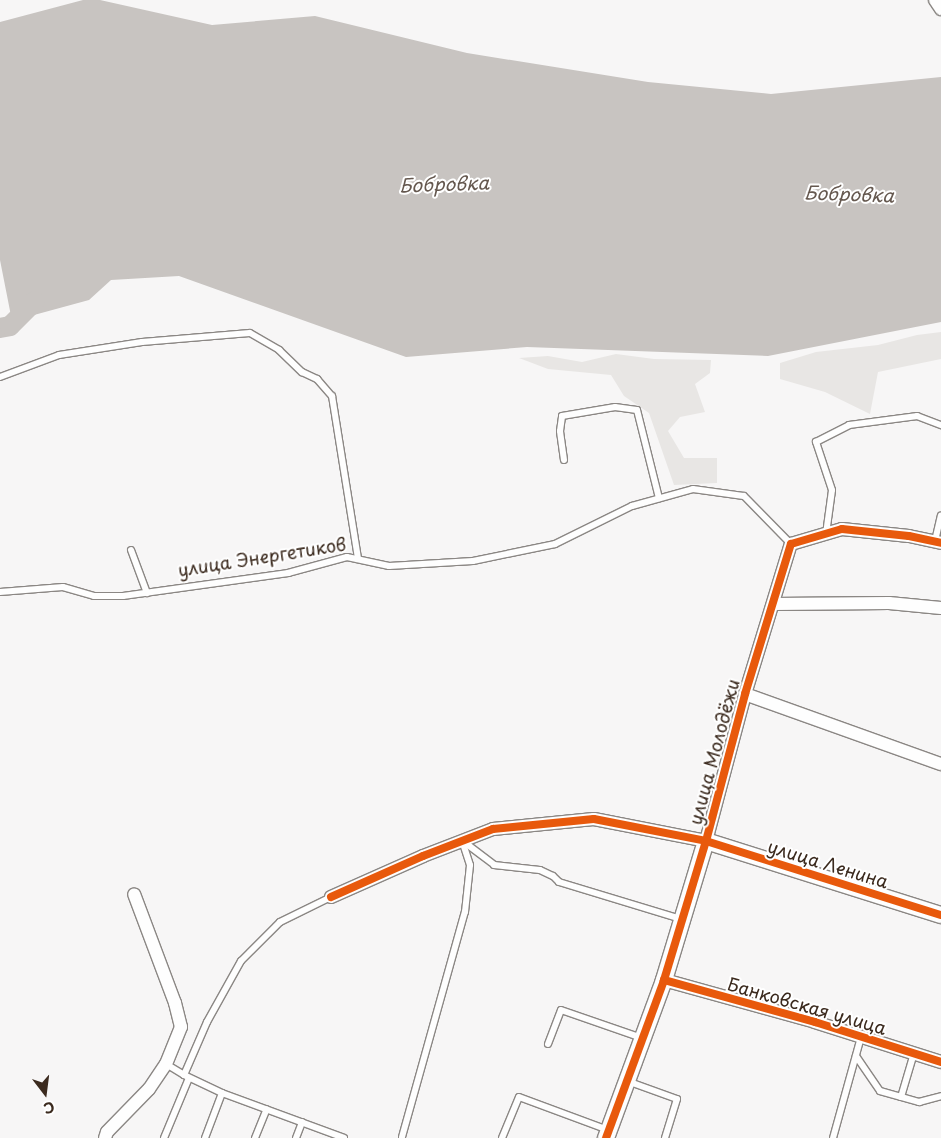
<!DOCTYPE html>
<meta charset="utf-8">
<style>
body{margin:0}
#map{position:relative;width:941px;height:1138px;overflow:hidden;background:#f7f6f6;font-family:"Playpen Sans",sans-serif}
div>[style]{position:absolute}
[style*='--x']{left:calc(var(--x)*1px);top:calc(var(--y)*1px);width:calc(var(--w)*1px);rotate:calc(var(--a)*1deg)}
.green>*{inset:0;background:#e8e6e4}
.water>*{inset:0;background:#c8c4c1}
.river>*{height:20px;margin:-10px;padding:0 10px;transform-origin:10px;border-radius:10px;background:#c8c4c1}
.roads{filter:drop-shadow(1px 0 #8b8784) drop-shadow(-1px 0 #8b8784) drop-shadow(0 1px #8b8784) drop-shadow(0 -1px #8b8784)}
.service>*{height:6px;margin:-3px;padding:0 3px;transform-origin:3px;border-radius:3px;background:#fefefe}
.minor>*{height:12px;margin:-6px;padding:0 6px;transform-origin:6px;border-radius:6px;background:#fefefe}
.tertiary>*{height:16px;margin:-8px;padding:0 8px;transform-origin:8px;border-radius:8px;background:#fefefe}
.cycleway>*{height:8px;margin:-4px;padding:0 4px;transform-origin:4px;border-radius:4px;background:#e8590c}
span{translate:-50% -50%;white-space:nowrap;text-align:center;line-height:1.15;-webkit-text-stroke:4px #fff;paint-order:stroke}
.street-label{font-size:18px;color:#3b2a1e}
.water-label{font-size:19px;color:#65584f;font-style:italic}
.north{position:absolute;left:20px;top:1068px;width:50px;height:50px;-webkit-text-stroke:4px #fff;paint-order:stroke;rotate:165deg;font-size:14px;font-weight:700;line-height:20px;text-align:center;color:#3b2a1e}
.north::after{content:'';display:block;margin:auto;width:18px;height:22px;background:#3b2a1e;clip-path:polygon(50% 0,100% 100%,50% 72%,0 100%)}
</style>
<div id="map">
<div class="green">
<div style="clip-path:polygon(941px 332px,941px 359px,878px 372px,870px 414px,825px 392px,780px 379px,780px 363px,816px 352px,878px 345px,917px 335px)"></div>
<div style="clip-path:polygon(616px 354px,654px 359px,711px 360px,710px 373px,695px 384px,705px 412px,680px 417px,668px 431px,684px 458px,717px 458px,717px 483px,674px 485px,649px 413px,624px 396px,611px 375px,548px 369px,519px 358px,548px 356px,582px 362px)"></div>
</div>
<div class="water">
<div style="clip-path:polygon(83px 0,100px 0,212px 25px,315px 16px,467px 53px,648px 82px,771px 94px,941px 77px,941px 322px,768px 356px,527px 347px,406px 357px,179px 276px,111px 280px,89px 300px,12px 321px,0 260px,0 22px)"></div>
</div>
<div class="river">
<div style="--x:0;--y:328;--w:10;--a:-11"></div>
<div style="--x:10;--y:326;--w:35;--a:-45"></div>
</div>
<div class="roads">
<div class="service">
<div style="--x:0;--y:377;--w:63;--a:-20.4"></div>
<div style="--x:59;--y:355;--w:84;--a:-8.9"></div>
<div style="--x:142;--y:342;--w:108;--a:-4.8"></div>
<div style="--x:250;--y:333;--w:34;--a:30"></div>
<div style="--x:279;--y:350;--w:32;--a:44"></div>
<div style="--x:302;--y:372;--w:17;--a:25"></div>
<div style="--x:317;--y:379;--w:23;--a:49"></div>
<div style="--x:332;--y:396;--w:165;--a:80.9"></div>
<div style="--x:564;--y:460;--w:29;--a:-98"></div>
<div style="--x:560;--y:431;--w:15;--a:-82"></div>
<div style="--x:562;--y:416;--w:54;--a:-9.6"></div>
<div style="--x:615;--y:407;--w:22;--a:8"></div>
<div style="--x:637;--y:410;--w:91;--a:76"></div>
<div style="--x:826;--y:534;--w:44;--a:-82.2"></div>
<div style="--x:832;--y:490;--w:51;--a:-108.4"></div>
<div style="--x:816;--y:442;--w:37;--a:-27"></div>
<div style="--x:849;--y:425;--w:69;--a:-7.5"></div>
<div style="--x:917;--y:416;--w:26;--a:21"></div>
<div style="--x:935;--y:541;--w:26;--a:-77"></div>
<div style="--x:131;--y:550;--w:46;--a:69.6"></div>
<div style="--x:0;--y:592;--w:63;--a:-4.5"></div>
<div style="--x:63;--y:587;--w:32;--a:16"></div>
<div style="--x:94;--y:596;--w:29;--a:0"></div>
<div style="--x:123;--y:596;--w:167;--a:-7.9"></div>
<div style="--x:288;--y:573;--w:61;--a:-15.2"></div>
<div style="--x:347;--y:557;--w:43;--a:12.1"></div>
<div style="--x:389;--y:566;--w:84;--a:-3.4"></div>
<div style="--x:473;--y:561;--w:84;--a:-11.7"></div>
<div style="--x:555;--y:544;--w:86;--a:-26.3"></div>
<div style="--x:632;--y:506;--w:63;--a:-15.6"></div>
<div style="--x:693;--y:489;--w:51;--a:7.8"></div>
<div style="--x:744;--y:496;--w:67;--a:45.6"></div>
<div style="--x:464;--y:842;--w:38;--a:37"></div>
<div style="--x:494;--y:865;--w:46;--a:6.2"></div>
<div style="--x:540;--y:870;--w:14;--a:25"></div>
<div style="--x:553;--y:876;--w:8;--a:45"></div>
<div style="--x:559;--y:882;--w:127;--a:16.9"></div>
<div style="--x:548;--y:1044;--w:36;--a:-69"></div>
<div style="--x:561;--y:1010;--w:86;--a:19.1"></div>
<div style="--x:856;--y:1056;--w:42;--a:55.6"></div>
<div style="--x:880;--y:1091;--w:41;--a:15.8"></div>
<div style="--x:919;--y:1102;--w:23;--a:-15"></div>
<div style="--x:166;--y:1064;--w:21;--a:31"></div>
<div style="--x:184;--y:1075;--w:42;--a:25.3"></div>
<div style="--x:222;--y:1093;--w:130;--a:20.2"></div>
<div style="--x:184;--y:1075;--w:58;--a:-66.5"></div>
<div style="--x:207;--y:1022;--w:70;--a:-60.9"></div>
<div style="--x:241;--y:961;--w:55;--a:-45"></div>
<div style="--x:280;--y:922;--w:57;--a:-26.1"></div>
<div style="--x:627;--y:1081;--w:53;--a:19.8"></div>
<div style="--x:677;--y:1099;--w:41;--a:107.1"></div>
<div style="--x:901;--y:1097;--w:46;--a:-73.5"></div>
<div style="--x:402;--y:1137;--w:234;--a:-74.4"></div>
<div style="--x:465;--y:912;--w:47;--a:-83.9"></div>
<div style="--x:470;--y:865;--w:25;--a:-108"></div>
<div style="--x:164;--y:1138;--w:65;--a:-67.4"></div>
<div style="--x:205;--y:1138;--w:48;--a:-69.3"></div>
<div style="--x:255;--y:1138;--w:31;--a:-68"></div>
<div style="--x:296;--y:1138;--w:17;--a:-69"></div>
<div style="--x:502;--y:1138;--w:44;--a:-67.5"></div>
<div style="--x:519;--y:1097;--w:95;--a:20.3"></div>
<div style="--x:833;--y:1138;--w:105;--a:-74.5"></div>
</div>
<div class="minor">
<div style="--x:935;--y:0;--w:11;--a:56"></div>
<div style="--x:773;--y:604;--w:116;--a:-0.5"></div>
<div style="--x:889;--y:603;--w:52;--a:5.5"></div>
<div style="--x:745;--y:694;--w:208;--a:19.7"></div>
<div style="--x:331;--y:897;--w:101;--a:-24"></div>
<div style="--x:423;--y:856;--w:75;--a:-21.1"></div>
<div style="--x:493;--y:829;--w:101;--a:-5.7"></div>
<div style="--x:594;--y:819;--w:114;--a:11.1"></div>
<div style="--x:706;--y:841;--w:152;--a:-75.1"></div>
<div style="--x:745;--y:694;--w:157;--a:-73"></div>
<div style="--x:791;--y:544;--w:53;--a:-16.4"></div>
<div style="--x:842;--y:529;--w:67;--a:6"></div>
<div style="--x:909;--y:536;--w:33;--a:12"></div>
<div style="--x:664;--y:980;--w:157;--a:15.5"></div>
<div style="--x:815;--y:1022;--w:132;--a:17.6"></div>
<div style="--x:105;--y:1138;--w:6;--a:-72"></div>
<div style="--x:107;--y:1132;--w:60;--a:-45.7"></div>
<div style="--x:149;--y:1089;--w:30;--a:-56"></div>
<div style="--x:166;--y:1064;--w:40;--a:-68"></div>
<div style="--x:181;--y:1027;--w:25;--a:-104"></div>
<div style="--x:175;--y:1003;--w:116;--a:-110.6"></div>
</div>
<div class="tertiary">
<div style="--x:606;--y:1138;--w:168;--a:-69.8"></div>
<div style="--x:664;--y:980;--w:145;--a:-73.2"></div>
<div style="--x:706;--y:841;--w:246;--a:17.5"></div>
</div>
</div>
<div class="cycleway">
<div style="--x:331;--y:897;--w:101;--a:-24"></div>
<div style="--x:423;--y:856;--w:75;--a:-21.1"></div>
<div style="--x:493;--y:829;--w:101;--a:-5.7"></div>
<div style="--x:594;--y:819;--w:114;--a:11.1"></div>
<div style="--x:706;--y:841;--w:246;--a:17.5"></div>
<div style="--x:664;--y:980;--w:157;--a:15.5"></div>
<div style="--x:815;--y:1022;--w:132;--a:17.6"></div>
<div style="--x:606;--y:1138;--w:168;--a:-69.8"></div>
<div style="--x:664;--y:980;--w:145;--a:-73.2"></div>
<div style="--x:706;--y:841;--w:152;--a:-75.1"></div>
<div style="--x:745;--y:694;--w:157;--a:-73"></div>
<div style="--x:791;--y:544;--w:53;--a:-16.4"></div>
<div style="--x:842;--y:529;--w:67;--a:6"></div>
<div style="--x:909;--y:536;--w:33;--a:12"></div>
</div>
<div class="street-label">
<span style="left:262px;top:557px;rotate:-9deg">улица Энергетиков</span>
<span style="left:714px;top:752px;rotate:-75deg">улица Молодёжи</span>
<span style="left:828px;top:864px;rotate:17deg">улица Ленина</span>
<span style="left:807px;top:1006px;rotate:16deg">Банковская улица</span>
</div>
<div class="water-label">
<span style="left:444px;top:184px;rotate:-2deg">Бобровка</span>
<span style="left:849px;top:194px;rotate:2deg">Бобровка</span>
</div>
<div class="north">С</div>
</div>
